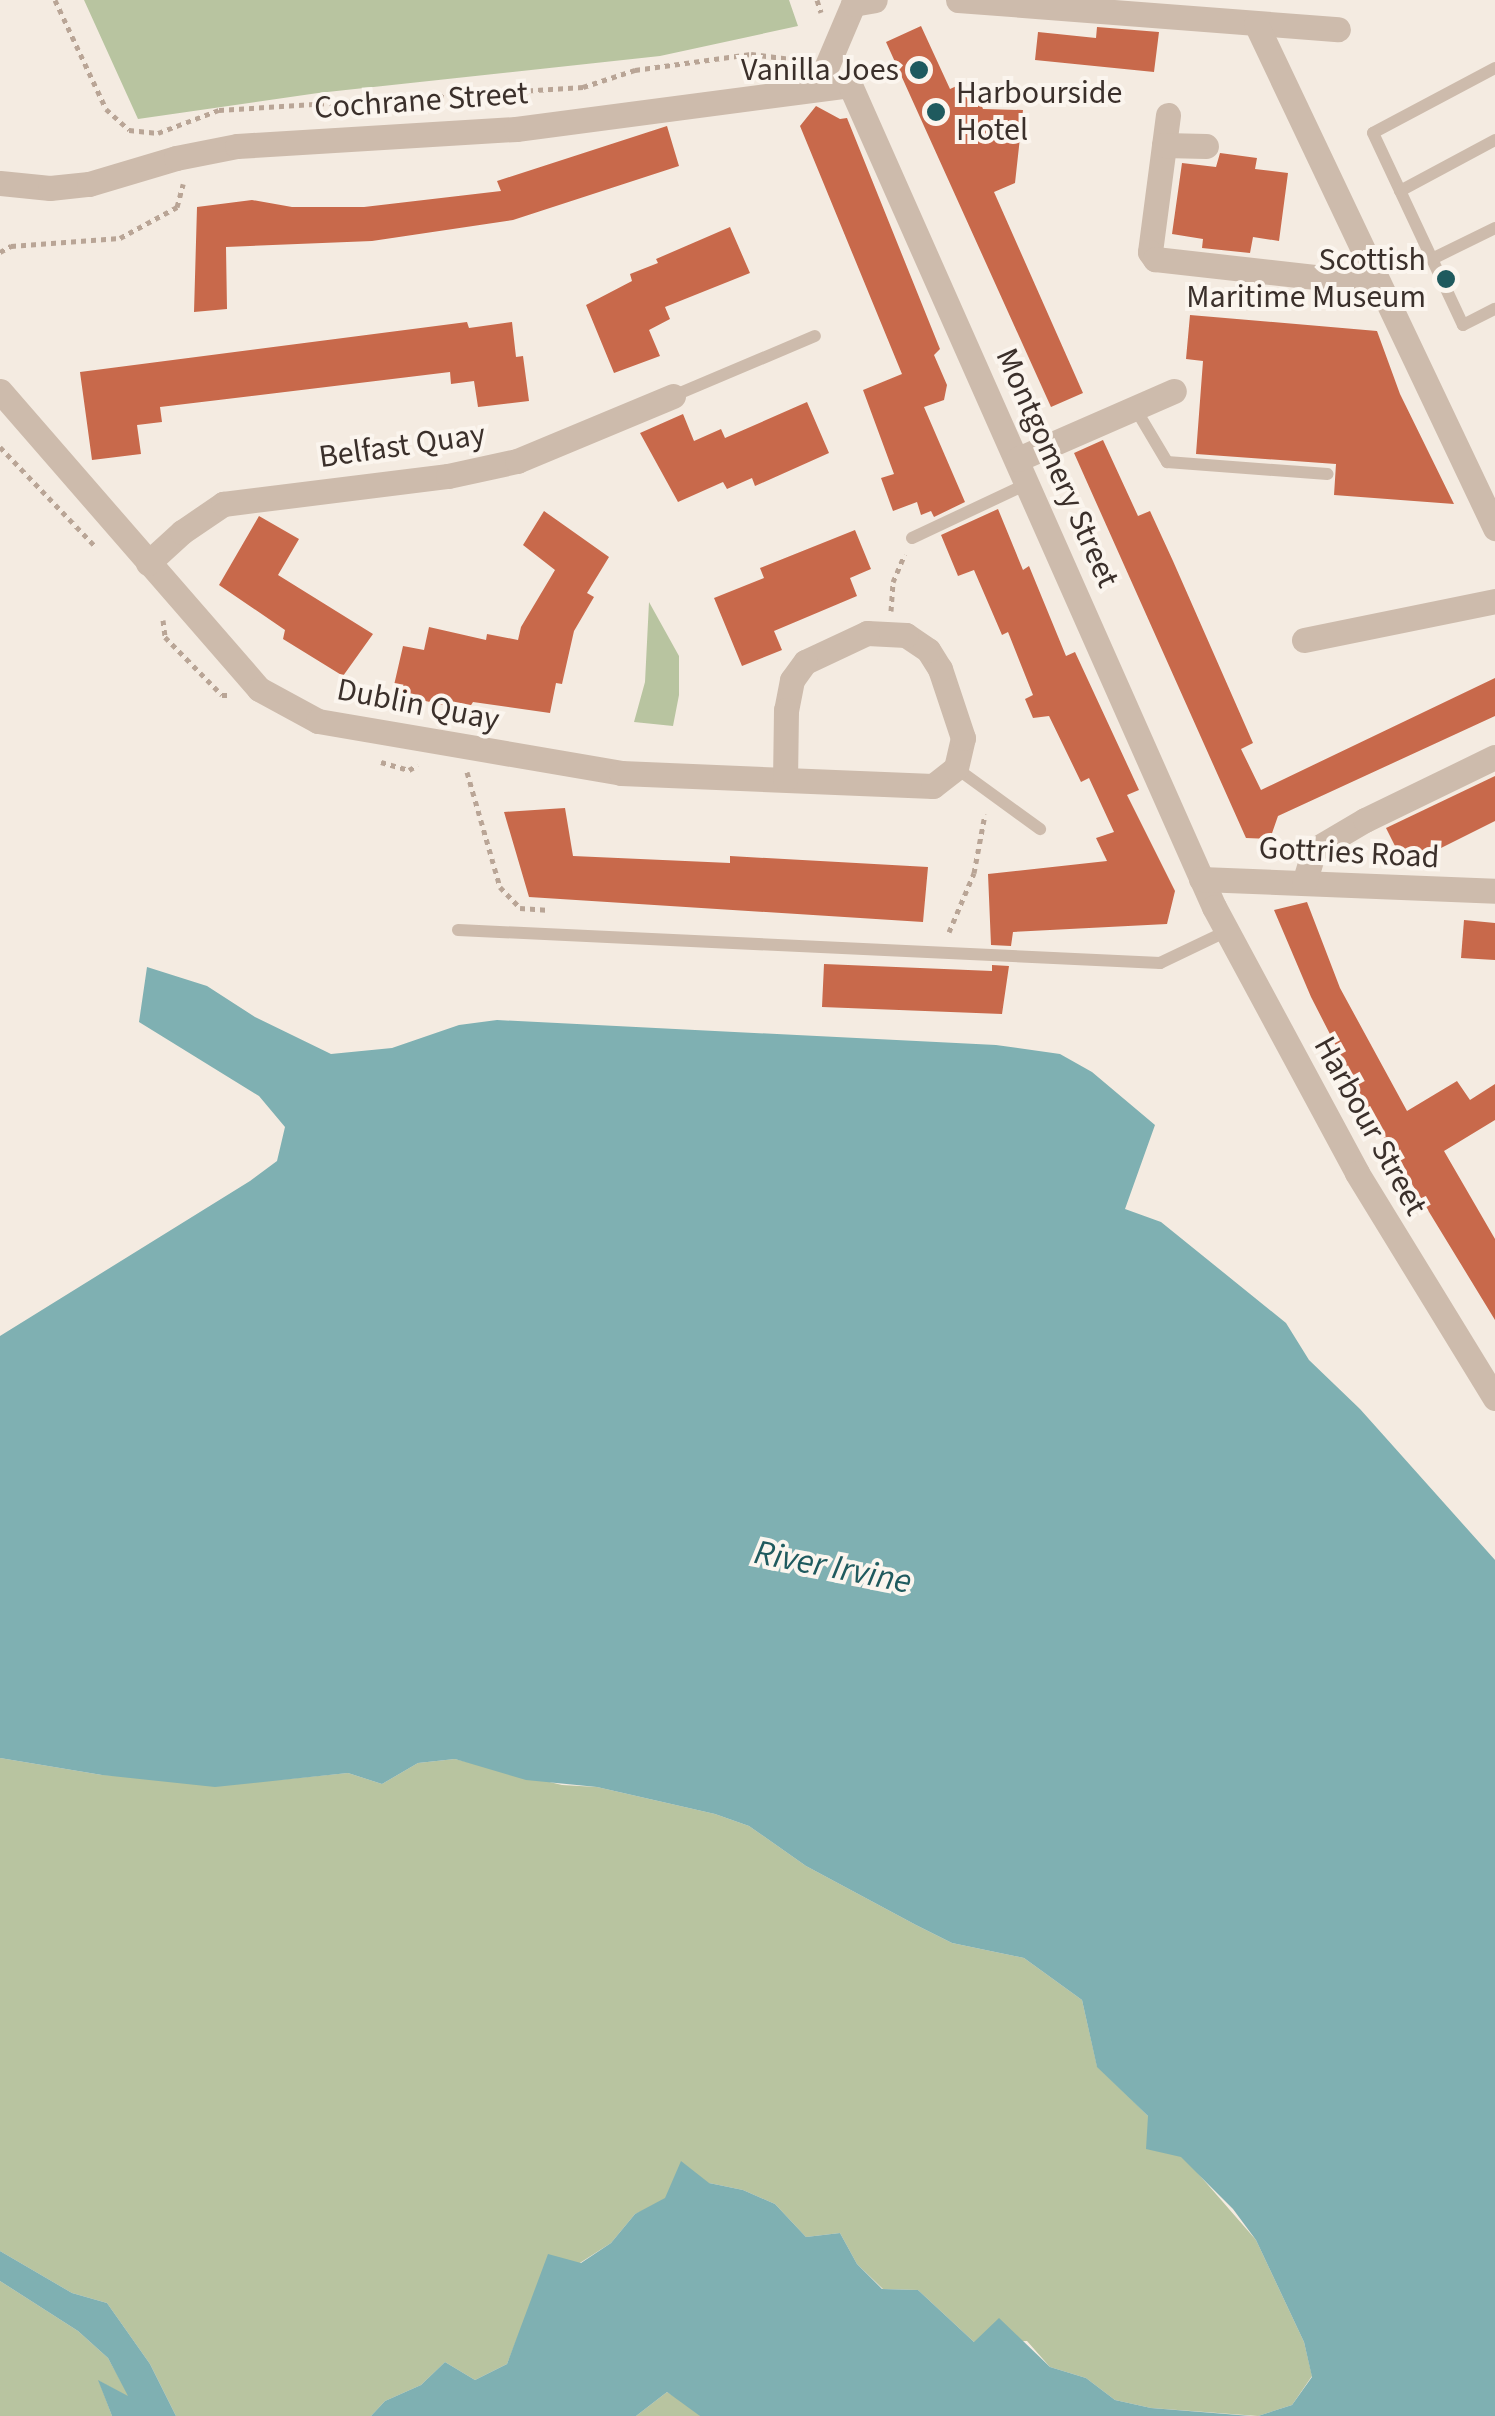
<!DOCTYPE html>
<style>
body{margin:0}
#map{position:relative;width:1495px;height:2416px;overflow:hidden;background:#f4ebe1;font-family:"Source Sans 3",sans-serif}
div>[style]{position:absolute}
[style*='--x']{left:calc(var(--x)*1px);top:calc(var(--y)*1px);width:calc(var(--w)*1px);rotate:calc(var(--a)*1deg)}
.green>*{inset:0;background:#b8c4a0}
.water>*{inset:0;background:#7fb0b2}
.building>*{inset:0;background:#c8694b}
.path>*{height:5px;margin-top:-2.5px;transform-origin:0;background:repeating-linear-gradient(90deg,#b9a596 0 5px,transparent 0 10px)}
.lane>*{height:12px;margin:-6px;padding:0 6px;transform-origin:6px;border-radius:6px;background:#cdbbac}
.street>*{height:25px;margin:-12.5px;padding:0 12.5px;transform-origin:12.5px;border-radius:12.5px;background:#cdbbac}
.dots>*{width:28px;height:28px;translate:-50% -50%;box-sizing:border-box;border:5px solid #fbf5ee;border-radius:50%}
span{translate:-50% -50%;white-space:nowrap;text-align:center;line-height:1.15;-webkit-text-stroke:8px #fbf5ee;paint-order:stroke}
.poi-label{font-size:32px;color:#3b302b}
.right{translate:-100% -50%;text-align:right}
.left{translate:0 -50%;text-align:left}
.street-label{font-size:32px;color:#3b302b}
.water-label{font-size:35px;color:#1f5a5e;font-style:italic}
</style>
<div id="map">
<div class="green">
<div style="clip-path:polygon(84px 0,789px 0,798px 26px,660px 56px,318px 93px,138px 119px)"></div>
<div style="clip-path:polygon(649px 602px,679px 656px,679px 695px,673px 726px,634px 722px,645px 682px)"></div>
<div style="clip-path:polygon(0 1758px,102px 1775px,277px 1780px,348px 1773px,382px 1784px,418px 1763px,455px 1759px,562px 1785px,597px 1787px,715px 1814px,749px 1826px,806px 1866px,916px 1925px,952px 1943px,1024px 1958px,1082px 2000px,1097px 2066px,1148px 2116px,1256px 2240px,1304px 2342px,1312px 2376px,1292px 2405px,1258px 2416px,1151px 2408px,1115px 2400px,1086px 2378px,1050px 2367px,1027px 2341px,974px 2342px,918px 2290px,883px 2289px,857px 2264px,840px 2233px,806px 2237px,775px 2204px,743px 2190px,709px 2183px,635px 2214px,611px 2243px,536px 2291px,507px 2364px,475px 2380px,445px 2362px,421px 2385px,385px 2401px,371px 2416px,176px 2416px,150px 2364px,107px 2303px,72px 2293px,0 2251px)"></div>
<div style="clip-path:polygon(0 2281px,78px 2331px,108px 2358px,130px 2398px,99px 2381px,112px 2416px,0 2416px)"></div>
<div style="clip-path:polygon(667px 2392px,698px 2411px,700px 2416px,636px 2416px)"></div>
</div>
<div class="water">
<div style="clip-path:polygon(147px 967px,207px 986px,255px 1017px,331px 1054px,392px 1048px,459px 1025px,497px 1020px,996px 1045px,1060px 1054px,1092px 1072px,1155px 1125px,1125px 1209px,1161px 1222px,1286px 1323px,1309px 1360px,1360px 1409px,1495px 1560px,1495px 2416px,1258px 2416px,1292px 2405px,1312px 2377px,1304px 2342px,1256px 2240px,1233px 2209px,1181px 2157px,1146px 2149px,1148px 2116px,1097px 2067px,1082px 2000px,1024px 1958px,952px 1943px,916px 1925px,806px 1866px,749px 1826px,715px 1814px,597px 1787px,526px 1780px,455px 1759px,418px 1763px,382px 1784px,348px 1773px,215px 1787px,102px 1775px,0 1758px,0 1336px,250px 1181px,277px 1161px,285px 1127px,259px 1096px,139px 1022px)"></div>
<div style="clip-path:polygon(681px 2161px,709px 2183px,743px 2190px,775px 2204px,806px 2237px,840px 2233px,857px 2264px,882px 2289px,918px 2290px,974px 2342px,999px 2318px,1050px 2367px,1086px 2378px,1115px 2400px,1151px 2408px,1251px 2416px,700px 2416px,667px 2392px,636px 2416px,371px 2416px,385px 2401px,421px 2385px,445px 2362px,475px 2380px,507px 2364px,548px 2254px,581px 2263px,611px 2243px,635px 2214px,665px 2198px)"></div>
<div style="clip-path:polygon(0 2251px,72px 2293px,107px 2303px,150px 2364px,176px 2416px,112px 2416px,98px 2380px,128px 2396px,108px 2358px,78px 2331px,0 2281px)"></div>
</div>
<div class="building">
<div style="clip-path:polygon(921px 26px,950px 89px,961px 84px,969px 103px,979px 99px,983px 109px,1023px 110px,1015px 183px,994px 192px,1083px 393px,1051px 407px,886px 42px)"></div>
<div style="clip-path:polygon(1097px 27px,1159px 32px,1154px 72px,1035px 60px,1038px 32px,1096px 38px)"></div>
<div style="clip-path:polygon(816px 106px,840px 119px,847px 118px,940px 349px,934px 355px,947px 385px,944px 400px,924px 407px,965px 502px,934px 517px,931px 511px,921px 515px,917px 502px,893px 511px,881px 478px,894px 474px,863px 390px,902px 374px,800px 126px)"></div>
<div style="clip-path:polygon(667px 126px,679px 166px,513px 220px,372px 241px,226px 247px,227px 309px,194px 312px,197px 207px,252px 200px,292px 207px,364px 207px,501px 191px,497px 181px)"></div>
<div style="clip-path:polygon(1220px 153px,1257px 158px,1255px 169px,1288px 173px,1279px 241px,1253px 237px,1250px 253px,1202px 248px,1203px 239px,1172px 234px,1182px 163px,1216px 167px)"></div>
<div style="clip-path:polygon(730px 227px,750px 273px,665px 307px,670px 319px,649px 330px,660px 356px,614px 373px,586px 305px,632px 281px,630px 274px,658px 263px,656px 259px)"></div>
<div style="clip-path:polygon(1190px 315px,1377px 331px,1400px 394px,1454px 504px,1334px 495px,1336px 464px,1196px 454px,1203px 361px,1186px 359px)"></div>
<div style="clip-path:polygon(467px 322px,469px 328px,512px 322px,516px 357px,523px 356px,529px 401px,478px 407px,474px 381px,451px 384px,450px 372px,160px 407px,162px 422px,137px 425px,141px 454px,92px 460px,80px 372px)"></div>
<div style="clip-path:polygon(807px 402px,829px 453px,755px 486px,752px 478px,727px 489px,723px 482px,678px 502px,640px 433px,683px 414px,694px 441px,721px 429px,725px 438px)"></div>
<div style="clip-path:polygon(1103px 440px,1138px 516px,1150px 511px,1173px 561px,1253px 743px,1241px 749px,1261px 790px,1495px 678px,1495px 716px,1278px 816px,1270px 839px,1246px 838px,1074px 453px)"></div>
<div style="clip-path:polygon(998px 509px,1023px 570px,1029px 566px,1066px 656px,1075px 652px,1139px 790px,1127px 795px,1175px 891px,1167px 924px,1013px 932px,1011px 946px,991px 945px,988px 874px,1107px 861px,1096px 838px,1114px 832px,1089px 778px,1081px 782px,1049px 716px,1033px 718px,1025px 699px,1033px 695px,1008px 632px,1002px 635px,974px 570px,958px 576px,941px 535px)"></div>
<div style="clip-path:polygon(544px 511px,609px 557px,587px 593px,594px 597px,574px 631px,562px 684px,556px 683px,550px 713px,473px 702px,468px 710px,392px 694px,403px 646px,424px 650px,429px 627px,486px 640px,487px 634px,518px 640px,521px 627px,555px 570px,523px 545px)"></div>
<div style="clip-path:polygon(259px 516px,299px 539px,278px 575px,373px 634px,343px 676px,283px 639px,285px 630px,219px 585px)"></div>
<div style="clip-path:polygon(855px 530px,871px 569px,850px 578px,857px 596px,774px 631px,782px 650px,742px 666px,714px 598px,764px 578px,760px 568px)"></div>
<div style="clip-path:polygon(1495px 776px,1495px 821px,1405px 866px,1386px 828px)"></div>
<div style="clip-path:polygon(565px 808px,573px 856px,730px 863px,730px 856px,928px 867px,923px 922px,529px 897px,504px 812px)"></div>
<div style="clip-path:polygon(1307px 902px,1340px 988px,1407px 1111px,1457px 1081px,1470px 1100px,1495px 1084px,1495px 1120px,1444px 1151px,1495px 1239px,1495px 1320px,1379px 1130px,1311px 997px,1274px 910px)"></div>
<div style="clip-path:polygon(1464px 920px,1495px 923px,1495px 960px,1461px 958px)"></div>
<div style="clip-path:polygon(824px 964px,992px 971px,992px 965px,1009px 966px,1002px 1014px,822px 1007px)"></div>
</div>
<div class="path">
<div style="--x:55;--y:0;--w:120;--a:64.9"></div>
<div style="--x:106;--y:109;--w:31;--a:42"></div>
<div style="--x:129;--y:130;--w:29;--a:6"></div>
<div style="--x:158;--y:133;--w:65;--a:-20.7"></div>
<div style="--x:219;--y:110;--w:365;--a:-3.6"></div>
<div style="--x:583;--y:87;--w:55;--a:-18.1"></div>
<div style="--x:635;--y:70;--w:117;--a:-7.9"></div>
<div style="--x:751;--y:54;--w:48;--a:7.1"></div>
<div style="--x:817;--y:0;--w:13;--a:72"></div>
<div style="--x:0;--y:252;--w:13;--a:-29"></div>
<div style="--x:11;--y:246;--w:109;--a:-4.2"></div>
<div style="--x:120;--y:238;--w:65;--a:-28.5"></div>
<div style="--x:177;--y:207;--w:24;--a:-75"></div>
<div style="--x:0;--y:447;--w:137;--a:46.2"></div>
<div style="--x:891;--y:611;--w:29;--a:-86"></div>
<div style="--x:893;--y:582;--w:30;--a:-67"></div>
<div style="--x:163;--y:620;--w:17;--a:83"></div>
<div style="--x:165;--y:637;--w:81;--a:45.5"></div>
<div style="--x:222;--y:695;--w:6;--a:0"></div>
<div style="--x:381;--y:762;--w:29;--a:16"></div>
<div style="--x:409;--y:770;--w:10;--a:-29"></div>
<div style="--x:467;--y:772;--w:120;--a:74"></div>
<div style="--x:500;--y:887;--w:29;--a:46"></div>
<div style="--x:520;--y:908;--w:26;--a:4"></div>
<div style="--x:949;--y:932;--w:64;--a:-67"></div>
<div style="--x:974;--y:873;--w:60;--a:-79.4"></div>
</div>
<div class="lane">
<div style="--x:1495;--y:68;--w:138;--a:152"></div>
<div style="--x:1373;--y:133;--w:212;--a:64.9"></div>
<div style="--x:1463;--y:325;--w:36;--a:-27"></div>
<div style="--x:1400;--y:191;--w:108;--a:-28.2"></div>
<div style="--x:1432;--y:259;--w:70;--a:-26.2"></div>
<div style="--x:673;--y:396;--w:154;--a:-22.9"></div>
<div style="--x:1135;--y:408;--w:63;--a:59.3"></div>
<div style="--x:1167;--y:462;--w:161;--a:4.3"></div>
<div style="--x:912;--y:538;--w:129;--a:-25.2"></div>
<div style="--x:956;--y:768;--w:104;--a:36"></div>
<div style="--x:458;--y:930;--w:703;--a:2.69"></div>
<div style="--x:1160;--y:963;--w:74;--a:-25.5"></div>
</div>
<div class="street">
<div style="--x:958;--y:0;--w:381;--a:4.4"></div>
<div style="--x:1256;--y:24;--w:558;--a:64.63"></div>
<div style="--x:817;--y:89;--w:92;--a:-67"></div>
<div style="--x:853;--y:4;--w:22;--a:-10"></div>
<div style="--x:1168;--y:115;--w:138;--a:97.5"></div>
<div style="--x:1150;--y:252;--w:9;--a:54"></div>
<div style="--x:1155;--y:259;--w:225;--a:6.4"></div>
<div style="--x:1164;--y:145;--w:42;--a:1.4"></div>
<div style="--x:0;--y:183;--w:50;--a:5.7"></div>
<div style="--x:50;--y:188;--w:39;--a:-6"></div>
<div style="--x:89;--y:184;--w:91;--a:-16.6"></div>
<div style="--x:176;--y:158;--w:62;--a:-11.1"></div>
<div style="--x:237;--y:146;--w:280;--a:-3.5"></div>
<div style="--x:516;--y:129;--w:337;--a:-7.5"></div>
<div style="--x:850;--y:85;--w:899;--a:66.12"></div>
<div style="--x:1214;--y:907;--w:302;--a:61.7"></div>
<div style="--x:1357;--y:1173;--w:264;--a:58.5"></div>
<div style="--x:0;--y:391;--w:395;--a:49"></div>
<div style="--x:259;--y:689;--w:67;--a:28.5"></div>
<div style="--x:318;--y:721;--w:307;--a:9.7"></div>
<div style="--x:621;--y:773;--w:312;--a:2.4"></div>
<div style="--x:933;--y:786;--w:29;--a:-38"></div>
<div style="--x:956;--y:768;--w:31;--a:-77"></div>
<div style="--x:963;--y:738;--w:73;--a:-108.4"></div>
<div style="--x:940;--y:669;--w:22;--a:-122"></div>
<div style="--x:928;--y:650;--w:27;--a:-146"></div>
<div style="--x:906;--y:635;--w:39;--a:-177"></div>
<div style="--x:867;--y:633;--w:68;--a:154.9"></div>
<div style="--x:805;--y:662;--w:22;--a:126"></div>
<div style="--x:792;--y:680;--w:31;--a:101"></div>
<div style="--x:786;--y:710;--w:69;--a:90.8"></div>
<div style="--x:1018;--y:459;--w:170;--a:-23.6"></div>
<div style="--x:148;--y:563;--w:46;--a:-42.4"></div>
<div style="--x:182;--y:532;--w:50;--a:-34.3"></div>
<div style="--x:223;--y:504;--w:227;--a:-7.1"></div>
<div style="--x:448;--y:476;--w:71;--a:-12.3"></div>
<div style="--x:517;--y:461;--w:169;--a:-22.6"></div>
<div style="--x:1304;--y:640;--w:195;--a:-11.5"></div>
<div style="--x:1201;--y:879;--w:294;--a:2.3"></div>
<div style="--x:1304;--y:883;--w:34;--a:-73"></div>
<div style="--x:1314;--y:850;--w:59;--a:-30.5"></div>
<div style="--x:1365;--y:820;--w:144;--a:-25.9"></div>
</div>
<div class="dots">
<div style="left:919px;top:70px;background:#1f5a5e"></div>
<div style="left:936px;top:112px;background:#1f5a5e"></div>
<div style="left:1446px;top:279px;background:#1f5a5e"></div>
</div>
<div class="poi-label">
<span class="right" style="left:899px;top:70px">Vanilla Joes</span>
<span class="left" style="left:956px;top:112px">Harbourside<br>Hotel</span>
<span class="right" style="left:1426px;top:279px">Scottish<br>Maritime Museum</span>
</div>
<div class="street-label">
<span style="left:421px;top:101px;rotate:-4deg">Cochrane Street</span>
<span style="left:402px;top:446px;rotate:-8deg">Belfast Quay</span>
<span style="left:1057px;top:468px;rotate:66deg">Montgomery Street</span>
<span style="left:418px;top:705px;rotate:11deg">Dublin Quay</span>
<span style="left:1349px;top:853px;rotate:3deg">Gottries Road</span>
<span style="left:1370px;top:1126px;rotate:61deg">Harbour Street</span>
</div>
<div class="water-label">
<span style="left:833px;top:1567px;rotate:11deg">River Irvine</span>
</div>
</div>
